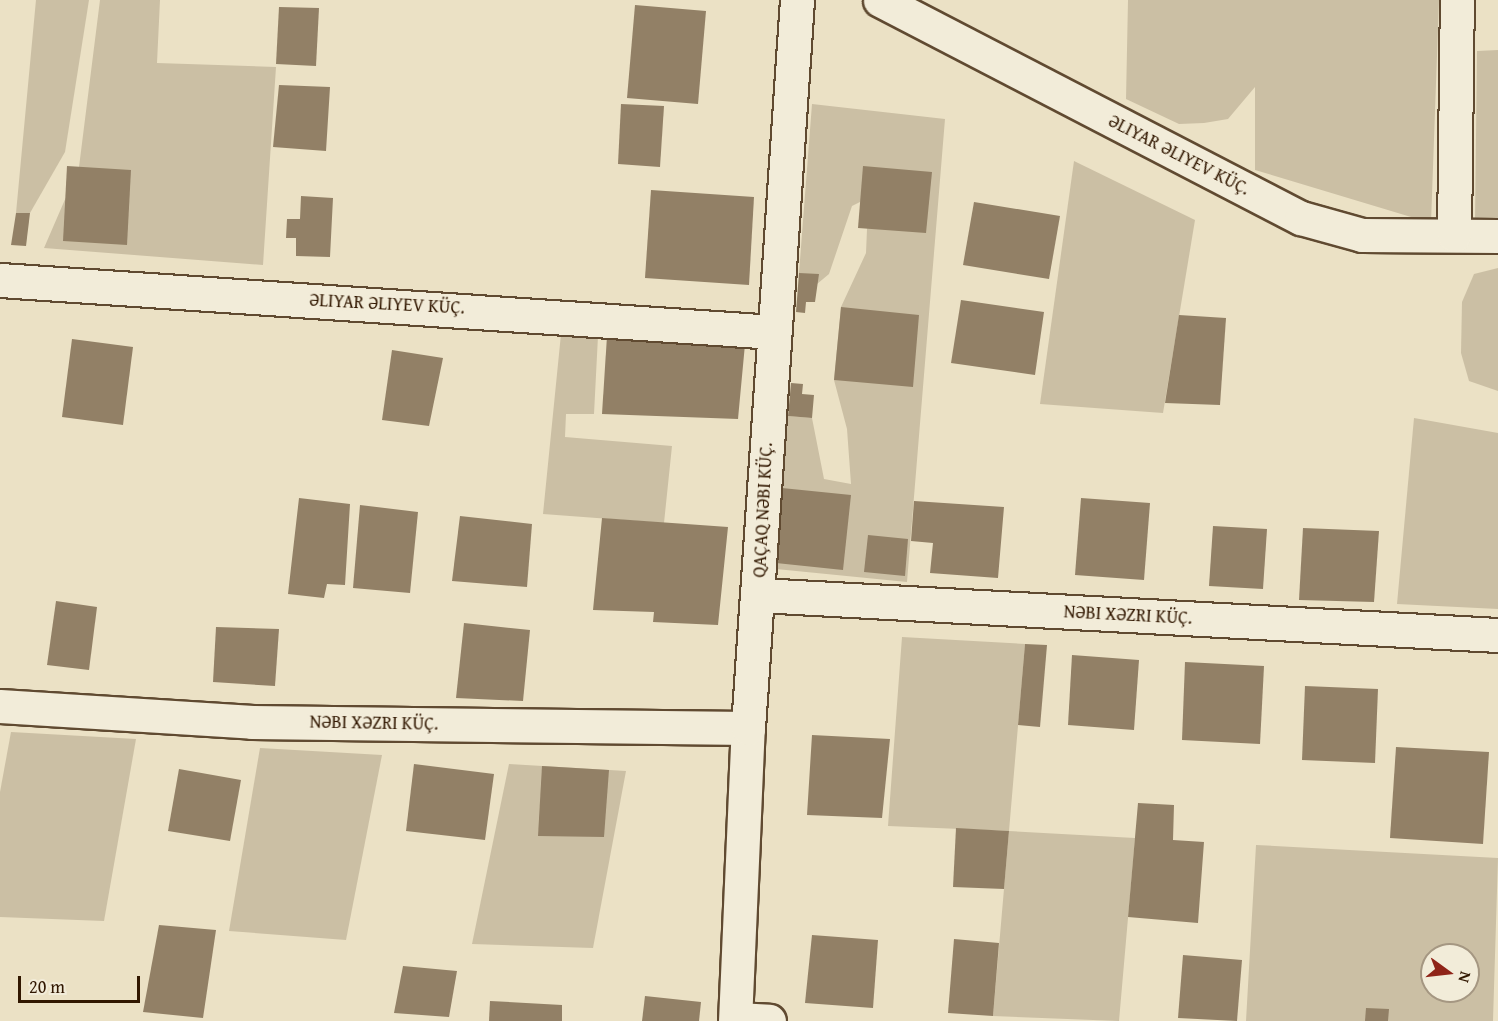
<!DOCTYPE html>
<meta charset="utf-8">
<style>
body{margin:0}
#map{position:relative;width:1498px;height:1021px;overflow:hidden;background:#ebe1c5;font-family:"Gentium Book Plus",serif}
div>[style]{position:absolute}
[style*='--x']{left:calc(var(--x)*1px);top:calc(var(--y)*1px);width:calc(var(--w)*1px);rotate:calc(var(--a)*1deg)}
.green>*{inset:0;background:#cbbfa4}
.building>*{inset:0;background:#928066}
.roads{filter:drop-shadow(2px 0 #604a31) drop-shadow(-2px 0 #604a31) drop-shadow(0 2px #604a31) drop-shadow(0 -2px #604a31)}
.street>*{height:33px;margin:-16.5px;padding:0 16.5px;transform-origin:16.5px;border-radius:16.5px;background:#f2ecd9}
span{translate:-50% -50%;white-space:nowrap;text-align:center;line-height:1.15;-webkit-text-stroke:4.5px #f2ecd9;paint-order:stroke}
.street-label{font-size:18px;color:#311700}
.north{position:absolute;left:1420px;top:943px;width:60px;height:60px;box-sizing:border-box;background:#f2ecd9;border:2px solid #a59782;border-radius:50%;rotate:105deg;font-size:16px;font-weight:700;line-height:24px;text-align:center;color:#311700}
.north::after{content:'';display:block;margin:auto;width:21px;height:27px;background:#8f2418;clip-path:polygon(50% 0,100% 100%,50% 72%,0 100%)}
.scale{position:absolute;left:18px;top:976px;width:122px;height:27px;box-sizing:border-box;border:3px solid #311700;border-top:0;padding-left:8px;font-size:18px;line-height:21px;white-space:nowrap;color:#311700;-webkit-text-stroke:4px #f2ecd9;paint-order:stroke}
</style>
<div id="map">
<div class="green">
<div style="clip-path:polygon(36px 0,89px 0,65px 152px,30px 213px,16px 213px)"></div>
<div style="clip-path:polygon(100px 0,160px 0,157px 63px,276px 67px,263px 265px,44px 248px,79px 167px)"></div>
<div style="clip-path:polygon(1128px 0,1439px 0,1431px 223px,1255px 170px,1255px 87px,1228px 119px,1204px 123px,1179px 124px,1126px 99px)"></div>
<div style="clip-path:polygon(1498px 50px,1498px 221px,1475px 222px,1477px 51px)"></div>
<div style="clip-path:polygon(812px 104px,945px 119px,907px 582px,776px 569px,788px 416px,812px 418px,824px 479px,851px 484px,847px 429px,834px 380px,841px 307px,866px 253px,867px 229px,860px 202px,852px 206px,829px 274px,817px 284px,799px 273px)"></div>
<div style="clip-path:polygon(1074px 161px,1195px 220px,1163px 413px,1040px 404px)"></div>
<div style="clip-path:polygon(1498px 268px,1498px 391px,1469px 381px,1461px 353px,1462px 302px,1474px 274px)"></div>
<div style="clip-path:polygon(561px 334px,598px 336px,594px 414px,566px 414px,565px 437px,672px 446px,664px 523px,543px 514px)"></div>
<div style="clip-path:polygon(1414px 418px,1498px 433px,1498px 609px,1397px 604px)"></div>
<div style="clip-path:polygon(902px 637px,1025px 644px,1009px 831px,1135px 838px,1119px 1021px,993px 1016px,1009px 831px,888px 826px)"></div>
<div style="clip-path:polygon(11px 732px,136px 739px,104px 921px,0 917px,0 792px)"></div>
<div style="clip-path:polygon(260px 748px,382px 755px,346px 940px,229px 931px)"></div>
<div style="clip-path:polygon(509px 764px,626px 771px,593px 948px,472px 944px)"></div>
<div style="clip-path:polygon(evenodd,1256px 845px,1498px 858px,1493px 1021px,1246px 1021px,1256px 845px,1432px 955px,1468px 955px,1468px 991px,1432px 991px,1432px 955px)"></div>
</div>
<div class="building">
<div style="clip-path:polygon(635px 5px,706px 11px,698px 104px,627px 98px)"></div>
<div style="clip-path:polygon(279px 7px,319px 8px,316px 66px,276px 64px)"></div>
<div style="clip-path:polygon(279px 85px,330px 87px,326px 151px,273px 147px)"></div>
<div style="clip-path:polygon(621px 104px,664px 106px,660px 167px,618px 164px)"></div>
<div style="clip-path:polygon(67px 166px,131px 170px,127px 245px,63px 241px)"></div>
<div style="clip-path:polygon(863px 166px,932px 172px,926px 233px,858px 228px)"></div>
<div style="clip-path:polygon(651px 190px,754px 197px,749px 285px,645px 278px)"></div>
<div style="clip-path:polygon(301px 196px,333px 198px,330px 257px,296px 256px,296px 238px,286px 238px,287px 219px,300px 219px)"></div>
<div style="clip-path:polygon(974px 202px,1060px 216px,1049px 279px,963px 265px)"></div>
<div style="clip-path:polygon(16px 213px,30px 213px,26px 246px,11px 245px)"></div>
<div style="clip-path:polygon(799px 273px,819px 274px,815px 302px,806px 302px,805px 313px,796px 312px)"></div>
<div style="clip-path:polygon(961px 300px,1044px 312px,1035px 375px,951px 363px)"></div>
<div style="clip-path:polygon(841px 307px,919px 315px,913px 387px,834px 380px)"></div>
<div style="clip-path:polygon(1179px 315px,1226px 318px,1220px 405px,1165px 403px)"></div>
<div style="clip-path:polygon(607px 336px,745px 344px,738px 419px,602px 414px)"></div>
<div style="clip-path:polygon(72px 339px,133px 347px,123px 425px,62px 417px)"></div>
<div style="clip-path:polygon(392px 350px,443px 358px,429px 426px,382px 420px)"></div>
<div style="clip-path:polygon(791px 383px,803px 384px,802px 394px,814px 395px,812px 418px,788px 416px)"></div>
<div style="clip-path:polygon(782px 488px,851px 495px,843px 570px,776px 563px)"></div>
<div style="clip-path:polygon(299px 498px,350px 504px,345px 585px,327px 584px,324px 598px,288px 594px)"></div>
<div style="clip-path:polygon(1081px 498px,1150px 503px,1144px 580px,1075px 575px)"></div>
<div style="clip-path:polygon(914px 501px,1004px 507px,998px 578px,930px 573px,933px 543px,911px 541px)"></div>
<div style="clip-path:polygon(360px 505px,418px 512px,410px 593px,353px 588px)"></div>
<div style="clip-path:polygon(460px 516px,532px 524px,527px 587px,452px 581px)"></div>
<div style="clip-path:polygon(602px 518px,728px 527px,718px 625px,653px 622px,654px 612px,593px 610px)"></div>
<div style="clip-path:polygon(1213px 526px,1267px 529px,1263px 589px,1209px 586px)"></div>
<div style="clip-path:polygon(1303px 528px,1379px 531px,1374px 602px,1299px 600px)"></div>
<div style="clip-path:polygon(868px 535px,908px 539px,905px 576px,864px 572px)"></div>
<div style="clip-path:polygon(56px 601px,97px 607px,89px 670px,47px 665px)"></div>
<div style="clip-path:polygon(464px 623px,530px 630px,523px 701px,456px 698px)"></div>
<div style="clip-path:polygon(216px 627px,279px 629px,275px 686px,213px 682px)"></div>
<div style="clip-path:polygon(1025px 644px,1047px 645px,1040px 727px,1018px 725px)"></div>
<div style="clip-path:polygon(1072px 655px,1139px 660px,1134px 730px,1068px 725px)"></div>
<div style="clip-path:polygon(1185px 662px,1264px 666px,1260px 744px,1182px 740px)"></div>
<div style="clip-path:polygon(1305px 686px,1378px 689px,1375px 763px,1302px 760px)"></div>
<div style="clip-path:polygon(812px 735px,890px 739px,882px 818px,807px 815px)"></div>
<div style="clip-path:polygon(1396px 747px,1489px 752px,1483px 844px,1390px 838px)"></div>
<div style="clip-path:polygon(414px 764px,494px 774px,485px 840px,406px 831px)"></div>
<div style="clip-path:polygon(542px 766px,609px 770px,604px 837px,538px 836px)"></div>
<div style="clip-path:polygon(179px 769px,241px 780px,230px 841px,168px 831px)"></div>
<div style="clip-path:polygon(1138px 803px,1174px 805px,1173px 840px,1204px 842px,1198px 923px,1128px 917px)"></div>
<div style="clip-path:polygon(956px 828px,1009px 831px,1004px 889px,953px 887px)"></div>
<div style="clip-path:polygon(159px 925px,216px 930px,203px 1018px,143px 1012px)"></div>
<div style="clip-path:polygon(812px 935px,878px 940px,873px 1008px,805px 1003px)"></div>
<div style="clip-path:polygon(954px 939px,999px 943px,993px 1016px,948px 1013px)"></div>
<div style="clip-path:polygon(1183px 955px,1242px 960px,1237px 1021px,1178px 1018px)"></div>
<div style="clip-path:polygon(403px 966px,457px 971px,449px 1017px,394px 1013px)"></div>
<div style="clip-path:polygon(645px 996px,701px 1002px,699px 1021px,642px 1021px)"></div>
<div style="clip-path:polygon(490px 1001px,562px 1005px,562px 1021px,489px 1021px)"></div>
<div style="clip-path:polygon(1366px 1008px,1389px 1009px,1388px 1021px,1365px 1021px)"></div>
</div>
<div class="roads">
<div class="street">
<div style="--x:880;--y:0;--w:474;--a:27.4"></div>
<div style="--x:1301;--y:218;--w:63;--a:15.6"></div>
<div style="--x:1362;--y:235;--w:136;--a:0.4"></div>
<div style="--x:1454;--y:235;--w:235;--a:-89.3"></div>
<div style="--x:0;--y:280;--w:776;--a:3.84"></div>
<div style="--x:759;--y:595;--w:740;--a:3.1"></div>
<div style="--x:0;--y:706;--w:253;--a:3.6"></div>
<div style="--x:252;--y:722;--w:496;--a:0.7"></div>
<div style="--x:736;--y:1019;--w:33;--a:3"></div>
<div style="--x:735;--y:1021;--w:293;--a:-87.5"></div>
<div style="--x:748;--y:728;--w:730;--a:-86.15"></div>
</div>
</div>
<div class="street-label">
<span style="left:1179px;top:155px;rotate:27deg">ƏLIYAR ƏLIYEV KÜÇ.</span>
<span style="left:387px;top:304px;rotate:3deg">ƏLIYAR ƏLIYEV KÜÇ.</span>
<span style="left:763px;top:510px;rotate:-87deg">QAÇAQ NƏBI KÜÇ.</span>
<span style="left:1128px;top:615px;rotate:3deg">NƏBI XƏZRI KÜÇ.</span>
<span style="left:374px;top:723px;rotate:1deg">NƏBI XƏZRI KÜÇ.</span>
</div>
<div class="north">N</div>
<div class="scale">20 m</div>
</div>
